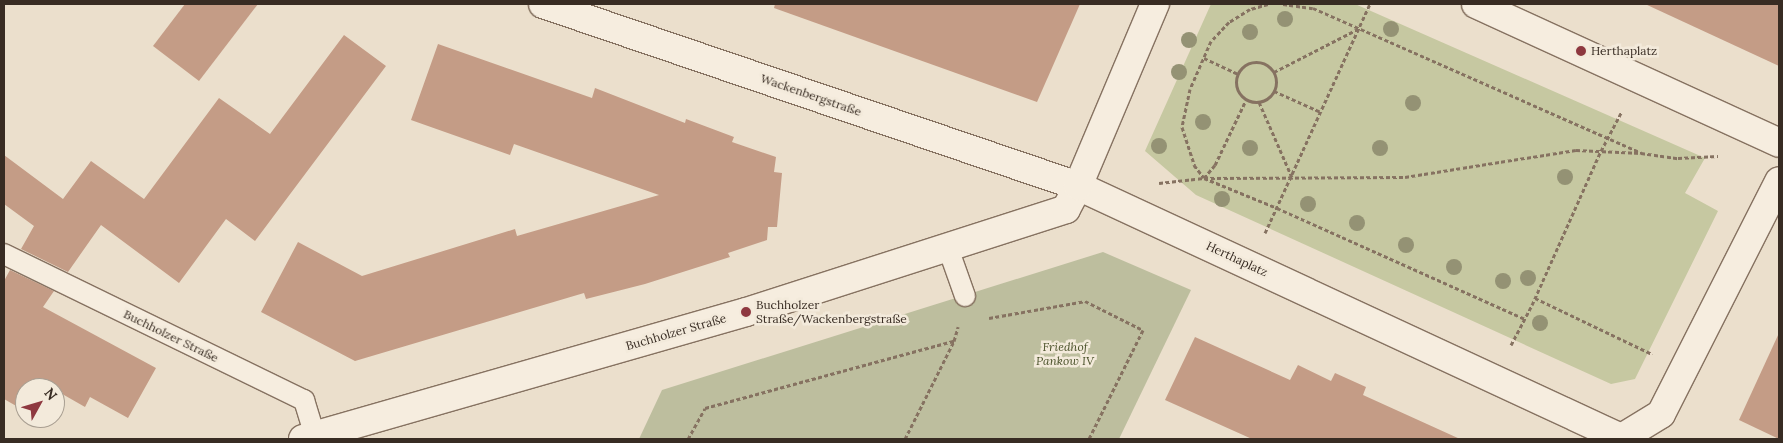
<!DOCTYPE html>
<meta charset="utf-8">
<style>
body{margin:0}
#map{position:relative;width:1783px;height:443px;overflow:hidden;background:#ebdfcc;font-family:Lora,serif}
div>[style]{position:absolute}
[style*='--x']{left:calc(var(--x)*1px);top:calc(var(--y)*1px);width:calc(var(--w)*1px);rotate:calc(var(--a)*1deg)}
.green>*{inset:0;background:#c6c8a1}
.cemetery>*{inset:0;background:#bdbe9e}
.building>*{inset:0;background:#c49c86}
.path>*{height:3px;margin-top:-1.5px;transform-origin:0;background:repeating-linear-gradient(90deg,#867261 0 4px,transparent 0 6.5px)}
.path>.ring{margin:-1.5px;padding:0;box-sizing:content-box;background:none;border:3px solid #867261;border-radius:50%}
.roads{filter:drop-shadow(1px 0 #867261) drop-shadow(-1px 0 #867261) drop-shadow(0 1px #867261) drop-shadow(0 -1px #867261)}
.service>*{height:20px;margin:-10px;padding:0 10px;transform-origin:10px;border-radius:10px;background:#f6eddf}
.minor>*{height:28px;margin:-14px;padding:0 14px;transform-origin:14px;border-radius:14px;background:#f6eddf}
.tertiary>*{height:28px;margin:-14px;padding:0 14px;transform-origin:14px;border-radius:14px;background:#f6eddf}
.trees>*{width:16px;height:16px;margin:-8px;border-radius:50%;background:#949274}
.dots>*{width:14px;height:14px;translate:-50% -50%;box-sizing:border-box;border:2px solid #f3eadb;border-radius:50%}
span{translate:-50% -50%;white-space:nowrap;text-align:center;line-height:1.15;-webkit-text-stroke:5px #f3eadb;paint-order:stroke}
.poi-label{font-size:12px;color:#382c23}
.left{translate:0 -50%;text-align:left}
.street-label{font-size:12px;color:#382c23}
.park-label{font-size:12px;color:#4c532c;font-style:italic}
.frame{position:absolute;inset:0;border:5px solid #382c23;pointer-events:none}
.north{position:absolute;left:15px;top:378px;width:50px;height:50px;box-sizing:border-box;background:#f3eadb;border:1px solid #a89e91;border-radius:50%;rotate:51deg;font-size:14px;font-weight:700;line-height:20px;text-align:center;color:#382c23}
.north::after{content:'';display:block;margin:auto;width:18px;height:22px;background:#8e383f;clip-path:polygon(50% 0,100% 100%,50% 72%,0 100%)}
</style>
<div id="map">
<div class="green">
<div style="clip-path:polygon(1211px 4px,1355px 4px,1705px 158px,1685px 193px,1718px 211px,1635px 379px,1611px 384px,1196px 195px,1145px 151px)"></div>
</div>
<div class="cemetery">
<div style="clip-path:polygon(1103px 252px,1191px 290px,1119px 439px,639px 439px,662px 390px)"></div>
</div>
<div class="building">
<div style="clip-path:polygon(185px 4px,258px 4px,199px 81px,153px 46px)"></div>
<div style="clip-path:polygon(775px 4px,1080px 4px,1037px 102px,774px 8px)"></div>
<div style="clip-path:polygon(1645px 4px,1779px 4px,1779px 66px)"></div>
<div style="clip-path:polygon(344px 35px,386px 66px,255px 241px,226px 219px,179px 283px,101px 225px,68px 272px,21px 249px,34px 226px,4px 204px,4px 155px,63px 199px,91px 161px,144px 199px,219px 98px,270px 134px)"></div>
<div style="clip-path:polygon(438px 44px,592px 98px,595px 88px,685px 123px,686px 119px,734px 137px,732px 142px,776px 157px,774px 172px,782px 173px,777px 227px,768px 227px,767px 240px,728px 253px,730px 257px,645px 284px,586px 299px,584px 293px,355px 361px,261px 312px,298px 242px,362px 276px,515px 229px,517px 236px,659px 195px,514px 144px,510px 155px,411px 120px)"></div>
<div style="clip-path:polygon(10px 270px,54px 291px,43px 307px,156px 368px,128px 418px,90px 397px,85px 407px,57px 391px,55px 395px,55px 388px,25px 388px,25px 411px,4px 399px,4px 281px)"></div>
<div style="clip-path:polygon(1779px 333px,1779px 439px,1739px 420px)"></div>
<div style="clip-path:polygon(1195px 337px,1290px 380px,1298px 365px,1331px 381px,1335px 373px,1366px 387px,1363px 395px,1460px 439px,1252px 439px,1165px 400px)"></div>
</div>
<div class="path">
<div style="--x:1268;--y:4;--w:19;--a:164"></div>
<div style="--x:1250;--y:9;--w:25;--a:148"></div>
<div style="--x:1229;--y:22;--w:26;--a:133"></div>
<div style="--x:1211;--y:41;--w:52;--a:113.6"></div>
<div style="--x:1190;--y:89;--w:39;--a:102"></div>
<div style="--x:1182;--y:127;--w:40;--a:72"></div>
<div style="--x:1194;--y:165;--w:16;--a:52"></div>
<div style="--x:1204;--y:178;--w:79;--a:22.3"></div>
<div style="--x:1277;--y:208;--w:272;--a:24.1"></div>
<div style="--x:1283;--y:4;--w:30;--a:8"></div>
<div style="--x:1313;--y:8;--w:359;--a:23.8"></div>
<div style="--x:1641;--y:153;--w:37;--a:8"></div>
<div style="--x:1678;--y:158;--w:40;--a:-2.9"></div>
<div style="--x:1204;--y:58;--w:38;--a:25"></div>
<div class="ring" style="left:1236px;top:62px;width:37px;height:37px"></div>
<div style="--x:1274;--y:72;--w:94;--a:-27.1"></div>
<div style="--x:1274;--y:91;--w:51;--a:24.1"></div>
<div style="--x:1259;--y:102;--w:82;--a:66.3"></div>
<div style="--x:1204;--y:178;--w:17;--a:-50"></div>
<div style="--x:1215;--y:165;--w:72;--a:-64.5"></div>
<div style="--x:1159;--y:183;--w:45;--a:-6.3"></div>
<div style="--x:1204;--y:178;--w:201;--a:-0.3"></div>
<div style="--x:1405;--y:177;--w:173;--a:-9"></div>
<div style="--x:1576;--y:150;--w:65;--a:2.6"></div>
<div style="--x:1265;--y:233;--w:252;--a:-65.4"></div>
<div style="--x:1535;--y:298;--w:130;--a:25.6"></div>
<div style="--x:989;--y:318;--w:97;--a:-10"></div>
<div style="--x:1085;--y:301;--w:65;--a:26.6"></div>
<div style="--x:1143;--y:330;--w:122;--a:116.4"></div>
<div style="--x:1511;--y:345;--w:45;--a:-62.3"></div>
<div style="--x:1532;--y:305;--w:169;--a:-65.9"></div>
<div style="--x:1601;--y:151;--w:45;--a:-62.3"></div>
<div style="--x:688;--y:439;--w:35;--a:-61"></div>
<div style="--x:705;--y:408;--w:258;--a:-15.1"></div>
<div style="--x:905;--y:439;--w:110;--a:-63.4"></div>
<div style="--x:954;--y:341;--w:15;--a:-74"></div>
</div>
<div class="roads">
<div class="service">
<div style="--x:948;--y:248;--w:51;--a:70.5"></div>
<div style="--x:4;--y:254;--w:334;--a:26"></div>
<div style="--x:304;--y:400;--w:39;--a:73"></div>
</div>
<div class="minor">
<div style="--x:543;--y:4;--w:565;--a:18.79"></div>
<div style="--x:1078;--y:186;--w:601;--a:24.9"></div>
<div style="--x:1620;--y:439;--w:48;--a:-31.4"></div>
<div style="--x:1661;--y:414;--w:261;--a:-63.1"></div>
</div>
<div class="tertiary">
<div style="--x:1476;--y:4;--w:333;--a:24.6"></div>
<div style="--x:303;--y:439;--w:461;--a:-16"></div>
<div style="--x:746;--y:312;--w:336;--a:-17.8"></div>
<div style="--x:1066;--y:209;--w:26;--a:-62"></div>
<div style="--x:1078;--y:186;--w:198;--a:-67.1"></div>
</div>
</div>
<div class="trees">
<div style="left:1285px;top:19px"></div>
<div style="left:1391px;top:29px"></div>
<div style="left:1250px;top:32px"></div>
<div style="left:1189px;top:40px"></div>
<div style="left:1179px;top:72px"></div>
<div style="left:1413px;top:103px"></div>
<div style="left:1203px;top:122px"></div>
<div style="left:1159px;top:146px"></div>
<div style="left:1250px;top:148px"></div>
<div style="left:1380px;top:148px"></div>
<div style="left:1565px;top:177px"></div>
<div style="left:1222px;top:199px"></div>
<div style="left:1308px;top:204px"></div>
<div style="left:1357px;top:223px"></div>
<div style="left:1406px;top:245px"></div>
<div style="left:1454px;top:267px"></div>
<div style="left:1528px;top:278px"></div>
<div style="left:1503px;top:281px"></div>
<div style="left:1540px;top:323px"></div>
</div>
<div class="dots">
<div style="left:1581px;top:51px;background:#8e383f"></div>
<div style="left:746px;top:312px;background:#8e383f"></div>
</div>
<div class="poi-label">
<span class="left" style="left:1591px;top:51px">Herthaplatz</span>
<span class="left" style="left:756px;top:312px">Buchholzer<br>Straße/Wackenbergstraße</span>
</div>
<div class="street-label">
<span style="left:811px;top:95px;rotate:19deg">Wackenbergstraße</span>
<span style="left:1237px;top:259px;rotate:25deg">Herthaplatz</span>
<span style="left:676px;top:332px;rotate:-16deg">Buchholzer Straße</span>
<span style="left:171px;top:336px;rotate:26deg">Buchholzer Straße</span>
</div>
<div class="park-label">
<span style="left:1065px;top:354px">Friedhof<br>Pankow IV</span>
</div>
<div class="frame"></div>
<div class="north">N</div>
</div>
